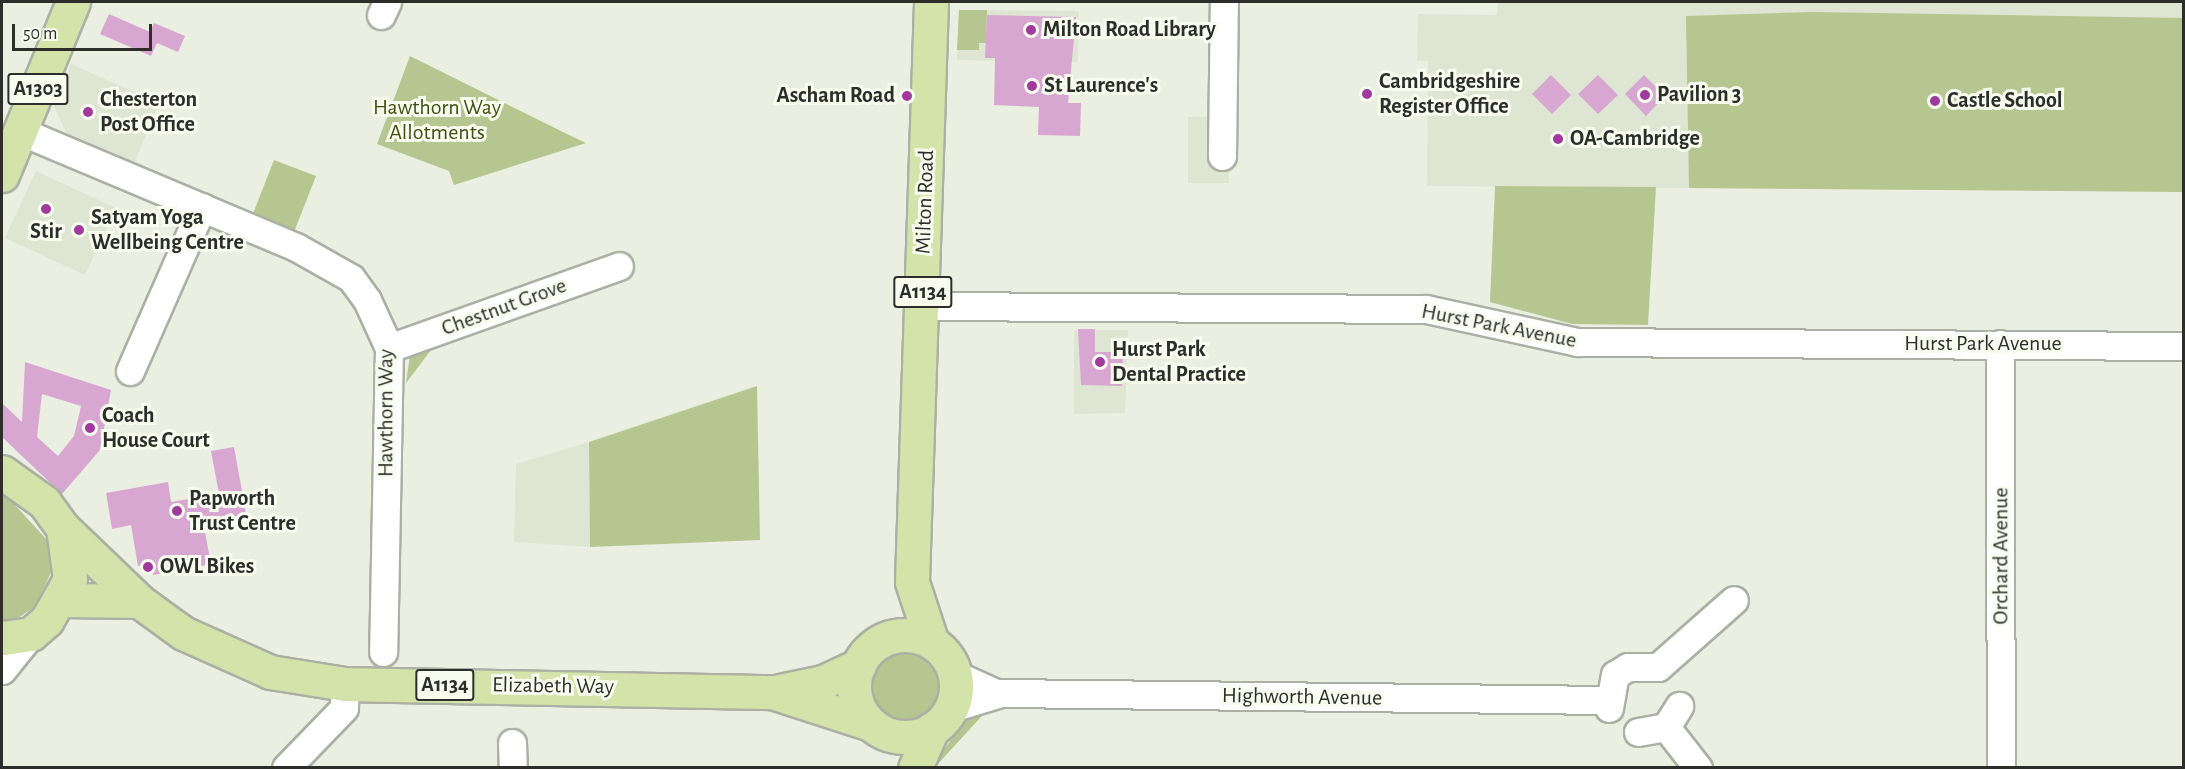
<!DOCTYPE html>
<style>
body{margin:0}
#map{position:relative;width:2185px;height:769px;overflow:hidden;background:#eaefe2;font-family:"Alegreya Sans",sans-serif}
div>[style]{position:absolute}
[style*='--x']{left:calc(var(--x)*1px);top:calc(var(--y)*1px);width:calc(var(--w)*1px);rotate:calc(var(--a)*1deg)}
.built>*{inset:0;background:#dee5d2}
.green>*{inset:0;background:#b6c690}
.round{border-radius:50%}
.building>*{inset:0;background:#d7a7d2}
.roads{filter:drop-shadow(2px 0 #acb0a4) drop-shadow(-2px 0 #acb0a4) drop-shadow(0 2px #acb0a4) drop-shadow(0 -2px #acb0a4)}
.minor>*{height:27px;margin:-13.5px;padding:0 13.5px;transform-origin:13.5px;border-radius:13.5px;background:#fff}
.major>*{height:33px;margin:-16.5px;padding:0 16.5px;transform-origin:16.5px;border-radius:16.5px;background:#d3e3a9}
.major>.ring{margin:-16.5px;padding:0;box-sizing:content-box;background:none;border:33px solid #d3e3a9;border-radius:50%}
.dots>*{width:16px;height:16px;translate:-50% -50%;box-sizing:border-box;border:3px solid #f8fcef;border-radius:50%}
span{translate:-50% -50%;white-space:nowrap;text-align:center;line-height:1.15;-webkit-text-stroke:6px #f8fcef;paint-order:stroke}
.shield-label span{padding:2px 4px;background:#f8fcef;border:2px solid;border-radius:4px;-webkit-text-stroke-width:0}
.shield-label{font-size:21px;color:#2d2e2a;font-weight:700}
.poi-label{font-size:22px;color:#2d2e2a;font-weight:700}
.left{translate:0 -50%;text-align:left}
.right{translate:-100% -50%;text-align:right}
.park-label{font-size:22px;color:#425011}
.street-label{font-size:22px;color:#2d2e2a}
.frame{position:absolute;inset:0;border:3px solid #2d2e2a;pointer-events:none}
.scale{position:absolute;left:12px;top:24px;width:140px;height:27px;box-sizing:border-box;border:3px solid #2d2e2a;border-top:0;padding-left:8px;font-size:18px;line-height:21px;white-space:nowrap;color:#2d2e2a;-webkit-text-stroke:4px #f8fcef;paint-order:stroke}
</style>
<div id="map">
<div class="built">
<div style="clip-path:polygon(1498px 2px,2183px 2px,2183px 192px,1427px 186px,1428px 61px,1417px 61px,1418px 14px,1497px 15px)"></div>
<div style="clip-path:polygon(959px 10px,1079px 11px,1078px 62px,957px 60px)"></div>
<div style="clip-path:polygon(71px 64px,159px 103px,133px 166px,68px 137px,54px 106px)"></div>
<div style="clip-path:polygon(1230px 116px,1229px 183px,1188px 183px,1188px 117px)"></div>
<div style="clip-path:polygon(36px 171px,116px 208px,85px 275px,5px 238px)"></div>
<div style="clip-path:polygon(1074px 330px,1128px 330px,1125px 413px,1074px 414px)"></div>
<div style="clip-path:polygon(589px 442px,590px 547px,514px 542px,516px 464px)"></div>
</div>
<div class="green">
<div style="clip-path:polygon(959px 10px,987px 10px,986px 43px,979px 43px,979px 50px,957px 50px)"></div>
<div style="clip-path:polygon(1812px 12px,2183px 18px,2183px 192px,1689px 188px,1686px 16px)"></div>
<div style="clip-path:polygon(410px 56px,567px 134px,586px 143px,454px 185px,449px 171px,377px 144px)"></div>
<div style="clip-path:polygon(274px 160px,316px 176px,294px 232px,252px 216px)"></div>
<div style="clip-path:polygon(1495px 186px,1656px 187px,1648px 325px,1572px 324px,1490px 302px)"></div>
<div style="clip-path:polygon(441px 337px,406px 383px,411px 348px)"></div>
<div style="clip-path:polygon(757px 386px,760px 540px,590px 547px,589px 442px)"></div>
<div style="clip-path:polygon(2px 491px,49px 542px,55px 563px,36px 606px,18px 618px,2px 620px)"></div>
<div class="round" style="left:867px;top:648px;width:76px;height:76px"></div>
<div style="clip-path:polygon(992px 705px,936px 766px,932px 765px,972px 713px)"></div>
</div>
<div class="building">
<div style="clip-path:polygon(109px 14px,150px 32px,154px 23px,185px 36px,178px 52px,157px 43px,151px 56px,100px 34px)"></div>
<div style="clip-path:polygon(987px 15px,1076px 17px,1068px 103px,1081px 103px,1080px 136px,1038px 135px,1039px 107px,994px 105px,995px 58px,985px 58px)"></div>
<div style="clip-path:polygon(1551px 75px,1571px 95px,1552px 114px,1532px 94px)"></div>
<div style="clip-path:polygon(1598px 75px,1618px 95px,1598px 114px,1578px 94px)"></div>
<div style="clip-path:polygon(1644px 75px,1665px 96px,1646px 116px,1625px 94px)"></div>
<div style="clip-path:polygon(1078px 329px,1095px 329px,1095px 352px,1123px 352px,1122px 386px,1081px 385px)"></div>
<div style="clip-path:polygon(evenodd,25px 362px,111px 390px,100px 450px,62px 494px,2px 437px,2px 403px,22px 422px,25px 362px,42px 394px,81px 406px,74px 436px,58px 456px,37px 437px,42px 394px)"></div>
<div style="clip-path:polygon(234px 447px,247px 519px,204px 527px,211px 564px,153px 575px,151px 564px,138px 566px,131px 525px,112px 529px,106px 493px,168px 482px,171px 502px,219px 494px,211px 451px)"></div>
</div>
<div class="roads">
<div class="minor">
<div style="--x:381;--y:15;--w:14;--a:-65"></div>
<div style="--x:20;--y:131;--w:299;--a:22.8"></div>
<div style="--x:296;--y:247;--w:63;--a:29.4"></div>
<div style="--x:351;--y:278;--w:27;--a:54"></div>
<div style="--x:367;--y:300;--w:53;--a:65.4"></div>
<div style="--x:389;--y:348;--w:304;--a:91.1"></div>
<div style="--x:1222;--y:156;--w:154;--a:-89.3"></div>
<div style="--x:922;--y:306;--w:504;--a:0.34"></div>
<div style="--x:1426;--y:309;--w:155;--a:12.3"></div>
<div style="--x:1577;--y:342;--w:607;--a:0.38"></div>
<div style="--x:2000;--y:344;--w:424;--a:89.9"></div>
<div style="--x:389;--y:348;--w:244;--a:-19.6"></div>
<div style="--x:130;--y:371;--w:179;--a:-66.3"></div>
<div style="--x:2;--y:670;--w:46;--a:-51.1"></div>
<div style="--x:954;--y:674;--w:46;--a:24.3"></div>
<div style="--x:951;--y:708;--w:52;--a:-16.7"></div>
<div style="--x:1001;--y:693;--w:607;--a:0.66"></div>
<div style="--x:1609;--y:708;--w:34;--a:-80"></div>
<div style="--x:1615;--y:675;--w:15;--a:-32"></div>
<div style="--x:1628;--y:667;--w:30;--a:0"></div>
<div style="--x:1658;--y:667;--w:101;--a:-41.4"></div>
<div style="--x:1666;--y:727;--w:25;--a:-58"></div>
<div style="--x:1638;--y:732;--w:28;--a:-10"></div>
<div style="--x:1666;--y:727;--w:52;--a:52"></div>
<div style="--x:512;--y:743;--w:25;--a:88"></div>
<div style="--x:286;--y:768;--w:83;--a:-46"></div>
<div style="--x:344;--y:708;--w:24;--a:-88"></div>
</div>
<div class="major">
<div style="--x:931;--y:2;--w:580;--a:91.88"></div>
<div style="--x:912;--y:582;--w:64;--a:71.8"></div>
<div style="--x:2;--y:175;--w:187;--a:-67.7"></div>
<div style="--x:2;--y:472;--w:52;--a:35.5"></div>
<div style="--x:44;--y:502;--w:32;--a:54"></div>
<div style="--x:63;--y:528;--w:51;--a:82.2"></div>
<div style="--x:70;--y:579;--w:47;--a:119.3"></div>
<div style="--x:47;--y:620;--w:21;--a:139"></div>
<div style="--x:31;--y:634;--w:29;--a:172"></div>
<div style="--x:63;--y:528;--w:105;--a:43.8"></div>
<div style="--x:139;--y:601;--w:54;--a:36"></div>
<div style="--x:183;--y:633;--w:95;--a:24.1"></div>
<div style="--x:270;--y:672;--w:76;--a:9.1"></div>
<div style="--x:345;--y:684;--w:427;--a:1.1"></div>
<div style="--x:772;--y:692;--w:104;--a:17.9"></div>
<div style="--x:61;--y:600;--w:78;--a:0.7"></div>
<div class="ring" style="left:854px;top:635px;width:69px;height:69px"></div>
<div style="--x:780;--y:691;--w:44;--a:-11.8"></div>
<div style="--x:823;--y:682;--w:40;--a:-25"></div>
<div style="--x:915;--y:768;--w:43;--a:-66.4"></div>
</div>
</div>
<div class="dots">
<div style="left:1031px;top:30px;background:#a13a9d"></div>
<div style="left:1032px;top:86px;background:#a13a9d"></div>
<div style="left:1367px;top:94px;background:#a13a9d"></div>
<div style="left:1645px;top:95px;background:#a13a9d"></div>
<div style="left:907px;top:96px;background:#a13a9d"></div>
<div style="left:1935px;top:101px;background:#a13a9d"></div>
<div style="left:88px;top:112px;background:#a13a9d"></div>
<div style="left:1558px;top:139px;background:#a13a9d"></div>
<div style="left:46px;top:209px;background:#a13a9d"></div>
<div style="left:79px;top:230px;background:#a13a9d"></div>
<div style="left:1100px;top:362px;background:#a13a9d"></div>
<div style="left:90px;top:428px;background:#a13a9d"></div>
<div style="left:177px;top:511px;background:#a13a9d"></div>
<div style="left:148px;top:567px;background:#a13a9d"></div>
</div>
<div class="shield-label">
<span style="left:38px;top:89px">A1303</span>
<span style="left:923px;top:292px">A1134</span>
<span style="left:445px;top:685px">A1134</span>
</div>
<div class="poi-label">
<span class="left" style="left:1043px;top:30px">Milton Road Library</span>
<span class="left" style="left:1379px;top:94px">Cambridgeshire<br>Register Office</span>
<span class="left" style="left:1044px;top:86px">St Laurence's</span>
<span class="left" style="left:1657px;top:95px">Pavilion 3</span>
<span class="right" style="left:895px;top:96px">Ascham Road</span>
<span class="left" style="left:100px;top:112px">Chesterton<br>Post Office</span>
<span class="left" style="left:1947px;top:101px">Castle School</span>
<span class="left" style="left:1570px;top:139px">OA-Cambridge</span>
<span class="left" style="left:91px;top:230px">Satyam Yoga<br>Wellbeing Centre</span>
<span style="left:46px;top:232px">Stir</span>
<span class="left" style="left:1112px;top:362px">Hurst Park<br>Dental Practice</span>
<span class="left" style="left:102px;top:428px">Coach<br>House Court</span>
<span class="left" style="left:189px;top:511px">Papworth<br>Trust Centre</span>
<span class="left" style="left:160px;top:567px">OWL Bikes</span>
</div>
<div class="park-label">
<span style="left:437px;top:120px">Hawthorn Way<br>Allotments</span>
</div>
<div class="street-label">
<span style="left:925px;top:202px;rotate:-88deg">Milton Road</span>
<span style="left:504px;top:307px;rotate:-20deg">Chestnut Grove</span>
<span style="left:1499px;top:326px;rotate:11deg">Hurst Park Avenue</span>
<span style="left:1983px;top:344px">Hurst Park Avenue</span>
<span style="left:386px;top:413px;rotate:-90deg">Hawthorn Way</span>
<span style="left:2001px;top:556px;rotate:-90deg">Orchard Avenue</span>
<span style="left:553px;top:686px;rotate:1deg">Elizabeth Way</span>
<span style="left:1302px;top:697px;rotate:1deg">Highworth Avenue</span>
</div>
<div class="frame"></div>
<div class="scale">50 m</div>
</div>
